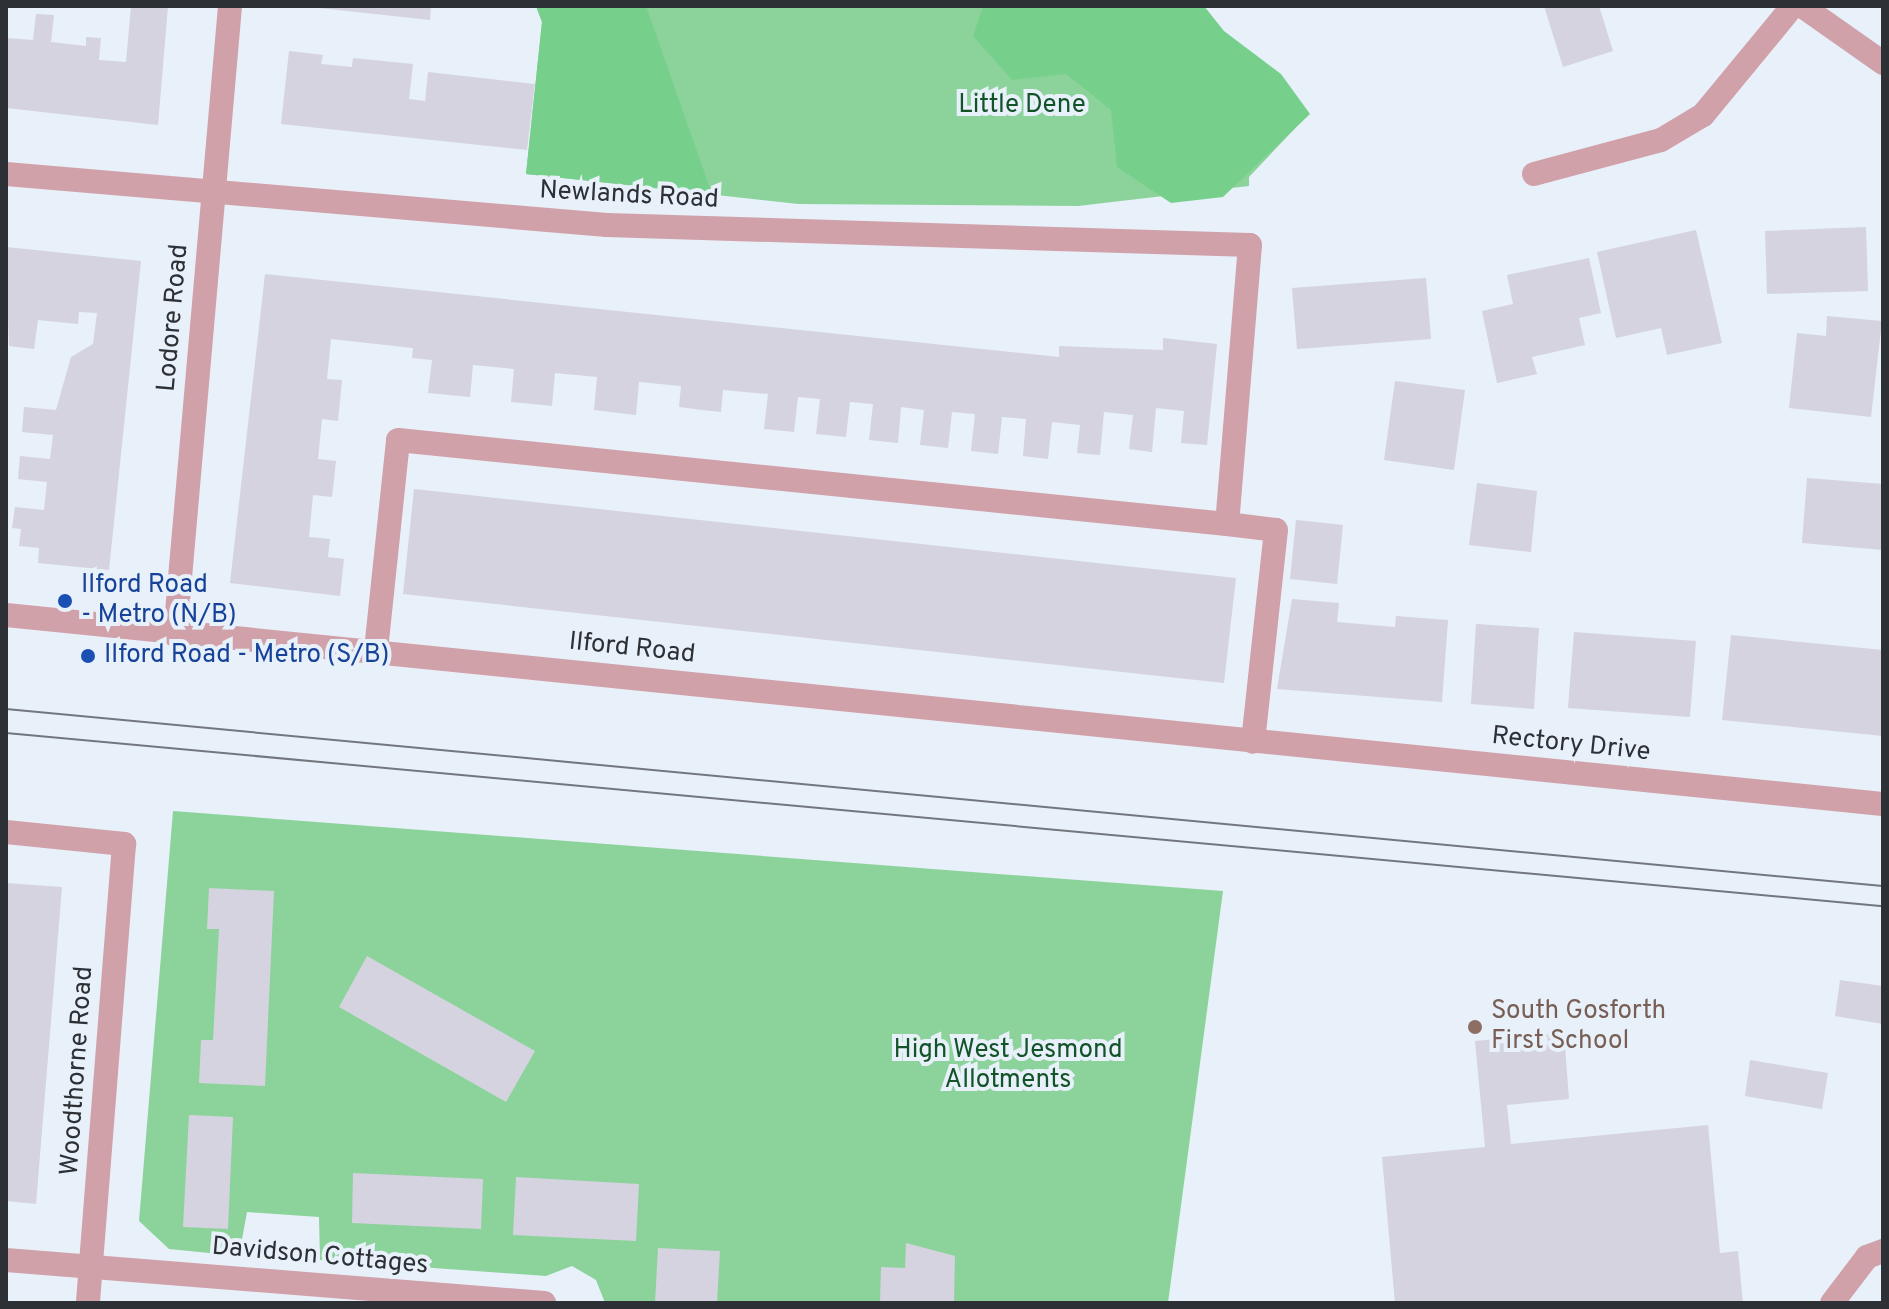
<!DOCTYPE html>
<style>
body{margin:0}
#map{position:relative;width:1889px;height:1309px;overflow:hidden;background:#e8f0fa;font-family:Overpass,sans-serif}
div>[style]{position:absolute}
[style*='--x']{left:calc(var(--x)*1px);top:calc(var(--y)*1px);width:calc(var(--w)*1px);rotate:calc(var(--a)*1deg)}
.green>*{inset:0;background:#8cd39b}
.forest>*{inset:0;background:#77cf8c}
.building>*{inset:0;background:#d4d3df}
.minor>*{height:24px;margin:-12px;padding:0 12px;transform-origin:12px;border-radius:12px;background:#d1a1aa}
.tram>*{height:2px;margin:-1px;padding:0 1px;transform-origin:1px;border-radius:1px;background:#72777d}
.dots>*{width:22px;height:22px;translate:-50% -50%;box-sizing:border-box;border:4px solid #e8f0fa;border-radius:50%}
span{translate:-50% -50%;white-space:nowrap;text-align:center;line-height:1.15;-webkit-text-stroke:8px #e8f0fa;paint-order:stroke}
.park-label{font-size:26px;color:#125328}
.street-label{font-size:26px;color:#2d3034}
.transit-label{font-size:26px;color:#164399}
.left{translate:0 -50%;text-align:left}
.education-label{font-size:26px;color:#785e54}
.frame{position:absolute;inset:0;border:8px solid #2d3034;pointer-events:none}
</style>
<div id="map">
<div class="green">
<div style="clip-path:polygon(536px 6px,1201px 6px,1302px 121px,1249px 177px,1249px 186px,1078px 206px,798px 204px,526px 174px,542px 22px)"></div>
<div style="clip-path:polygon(173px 811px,1223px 891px,1168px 1303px,605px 1303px,596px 1280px,572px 1266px,546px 1276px,320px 1260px,319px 1217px,247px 1212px,239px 1256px,169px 1249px,139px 1221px)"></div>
</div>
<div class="forest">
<div style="clip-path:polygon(536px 6px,646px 6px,712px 194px,526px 174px,542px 22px)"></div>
<div style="clip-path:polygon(983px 6px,1204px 6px,1224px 31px,1281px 74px,1310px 114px,1223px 197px,1171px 203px,1117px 167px,1111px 110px,1066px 74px,1012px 80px,973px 36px)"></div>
</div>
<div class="building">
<div style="clip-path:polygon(131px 6px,168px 6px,158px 125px,6px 108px,6px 38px,33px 40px,36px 14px,54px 15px,51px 42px,86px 46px,86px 37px,101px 38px,99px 60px,126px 62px)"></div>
<div style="clip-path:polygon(301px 6px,431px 6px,430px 20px)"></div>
<div style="clip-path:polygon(1544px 6px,1599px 6px,1613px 51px,1563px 67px)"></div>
<div style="clip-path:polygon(289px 51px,323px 55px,321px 64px,352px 67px,353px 58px,413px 64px,409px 99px,425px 101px,428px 72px,535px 84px,527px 150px,281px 124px)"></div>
<div style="clip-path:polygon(1866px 227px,1868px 291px,1767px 294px,1765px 231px)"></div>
<div style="clip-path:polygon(1696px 230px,1722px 343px,1667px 355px,1661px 328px,1616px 338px,1597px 252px)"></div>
<div style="clip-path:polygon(6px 247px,141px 261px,109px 570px,38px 563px,39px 548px,19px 546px,21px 529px,12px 528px,15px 507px,44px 510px,47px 482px,18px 479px,20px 456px,50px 459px,53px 435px,22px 432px,24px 407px,56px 410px,71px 357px,93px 344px,97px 313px,79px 312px,78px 324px,38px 320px,34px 349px,9px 346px)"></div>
<div style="clip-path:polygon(1589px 258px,1601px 313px,1579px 318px,1585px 345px,1532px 357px,1537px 374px,1497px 383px,1482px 311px,1513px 304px,1507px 275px)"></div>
<div style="clip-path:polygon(265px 274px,1059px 357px,1059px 346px,1163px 350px,1163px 338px,1217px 344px,1207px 445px,1181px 443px,1184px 411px,1156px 408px,1152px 452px,1129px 449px,1133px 415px,1104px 412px,1100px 455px,1077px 453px,1080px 425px,1052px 422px,1048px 459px,1023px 456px,1026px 419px,1002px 417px,998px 454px,971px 451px,975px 414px,952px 412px,948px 448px,920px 445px,924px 410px,901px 407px,898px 443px,869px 440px,873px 404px,850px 402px,846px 437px,816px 434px,820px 399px,798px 397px,794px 432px,764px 429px,768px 394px,723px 390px,721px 412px,702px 410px,679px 407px,681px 386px,639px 382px,636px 415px,618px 413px,594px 410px,597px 377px,555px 373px,552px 406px,533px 404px,511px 402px,514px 369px,473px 365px,470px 397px,428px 393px,432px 360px,412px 358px,413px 348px,331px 339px,327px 379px,342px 380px,340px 401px,338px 421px,322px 419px,318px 459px,336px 461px,332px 497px,313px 495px,309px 537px,330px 539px,328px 557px,344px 559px,340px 596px,230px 583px)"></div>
<div style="clip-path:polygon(1426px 278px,1431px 339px,1297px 349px,1292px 288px)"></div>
<div style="clip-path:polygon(1827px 316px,1882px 321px,1871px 417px,1789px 408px,1797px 333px,1826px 336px)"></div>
<div style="clip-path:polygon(1395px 381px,1465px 390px,1454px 470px,1384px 460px)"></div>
<div style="clip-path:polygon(1807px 478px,1883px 484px,1883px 550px,1802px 543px)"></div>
<div style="clip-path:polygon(1477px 483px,1537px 491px,1531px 552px,1469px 545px)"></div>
<div style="clip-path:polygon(414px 489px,1236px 578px,1224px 683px,403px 594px)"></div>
<div style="clip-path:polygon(1296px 520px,1343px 525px,1337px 584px,1290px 579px)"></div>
<div style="clip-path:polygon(1292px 599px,1339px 603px,1337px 622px,1395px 627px,1396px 616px,1448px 620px,1442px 702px,1277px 689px)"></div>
<div style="clip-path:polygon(1476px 624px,1539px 628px,1534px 709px,1471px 704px)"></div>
<div style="clip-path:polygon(1574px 632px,1696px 641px,1690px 717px,1568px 708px)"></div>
<div style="clip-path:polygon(1731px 635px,1883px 650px,1883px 736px,1722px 720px)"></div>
<div style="clip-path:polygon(6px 883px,62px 887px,36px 1204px,6px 1201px)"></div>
<div style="clip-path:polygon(209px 888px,274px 891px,265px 1086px,199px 1083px,201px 1040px,213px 1040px,219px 929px,207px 929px)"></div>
<div style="clip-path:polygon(367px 956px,535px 1051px,506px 1102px,339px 1007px)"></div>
<div style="clip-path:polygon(1840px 980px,1883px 986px,1883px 1024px,1835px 1016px)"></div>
<div style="clip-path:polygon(1564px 1033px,1569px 1099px,1507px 1105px,1511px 1144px,1708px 1125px,1720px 1253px,1738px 1251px,1743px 1303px,1395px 1303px,1382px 1157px,1485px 1147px,1475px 1041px)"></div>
<div style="clip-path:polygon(1750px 1060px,1828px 1073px,1822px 1109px,1745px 1096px)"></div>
<div style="clip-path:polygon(189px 1115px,233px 1117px,228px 1229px,183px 1227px)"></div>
<div style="clip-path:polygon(353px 1173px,483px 1179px,481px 1229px,352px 1223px)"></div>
<div style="clip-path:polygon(516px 1177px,639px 1184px,636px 1241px,513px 1235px)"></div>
<div style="clip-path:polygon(906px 1243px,955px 1256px,954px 1303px,880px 1303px,881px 1267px,905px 1268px)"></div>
<div style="clip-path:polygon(658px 1248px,720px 1251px,717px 1303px,655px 1303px)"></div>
</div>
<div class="minor">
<div style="--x:1802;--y:6;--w:99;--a:35.1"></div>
<div style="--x:6;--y:174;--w:603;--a:4.85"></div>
<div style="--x:607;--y:225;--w:643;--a:1.78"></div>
<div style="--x:1250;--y:245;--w:280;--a:94.7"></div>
<div style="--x:1227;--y:524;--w:49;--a:7"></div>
<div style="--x:1276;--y:530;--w:213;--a:96.2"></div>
<div style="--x:1534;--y:174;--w:131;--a:-15"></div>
<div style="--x:1661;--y:140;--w:49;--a:-30.8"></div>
<div style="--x:1703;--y:115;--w:141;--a:-50.5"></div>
<div style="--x:6;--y:615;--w:1886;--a:5.75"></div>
<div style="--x:175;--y:635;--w:631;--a:-85"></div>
<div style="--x:376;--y:650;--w:211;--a:-84"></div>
<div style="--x:398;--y:440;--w:833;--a:5.79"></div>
<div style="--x:6;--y:832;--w:119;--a:5.8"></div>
<div style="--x:124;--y:844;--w:460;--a:94.5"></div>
<div style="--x:6;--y:1260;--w:540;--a:4.57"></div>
<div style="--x:1832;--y:1303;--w:58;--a:-52.7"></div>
<div style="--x:1867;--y:1257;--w:17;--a:-21"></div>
</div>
<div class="tram">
<div style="--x:6;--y:709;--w:1885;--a:5.39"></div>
<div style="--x:6;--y:733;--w:1885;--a:5.27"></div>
</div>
<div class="dots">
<div style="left:65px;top:601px;background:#1a4fb4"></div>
<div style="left:88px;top:656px;background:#1a4fb4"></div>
<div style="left:1475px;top:1027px;background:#8d6e63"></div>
</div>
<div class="park-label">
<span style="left:1022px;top:106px">Little Dene</span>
<span style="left:1008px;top:1066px">High West Jesmond<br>Allotments</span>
</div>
<div class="street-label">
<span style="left:629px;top:196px;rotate:3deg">Newlands Road</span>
<span style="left:174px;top:318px;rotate:-85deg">Lodore Road</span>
<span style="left:632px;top:649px;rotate:6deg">Ilford Road</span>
<span style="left:1571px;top:745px;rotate:6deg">Rectory Drive</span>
<span style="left:78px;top:1071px;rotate:-86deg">Woodthorne Road</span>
<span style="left:320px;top:1257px;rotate:5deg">Davidson Cottages</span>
</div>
<div class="transit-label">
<span class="left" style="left:81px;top:601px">Ilford Road<br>- Metro (N/B)</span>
<span class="left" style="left:104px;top:656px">Ilford Road - Metro (S/B)</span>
</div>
<div class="education-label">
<span class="left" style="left:1491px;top:1027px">South Gosforth<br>First School</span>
</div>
<div class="frame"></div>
</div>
